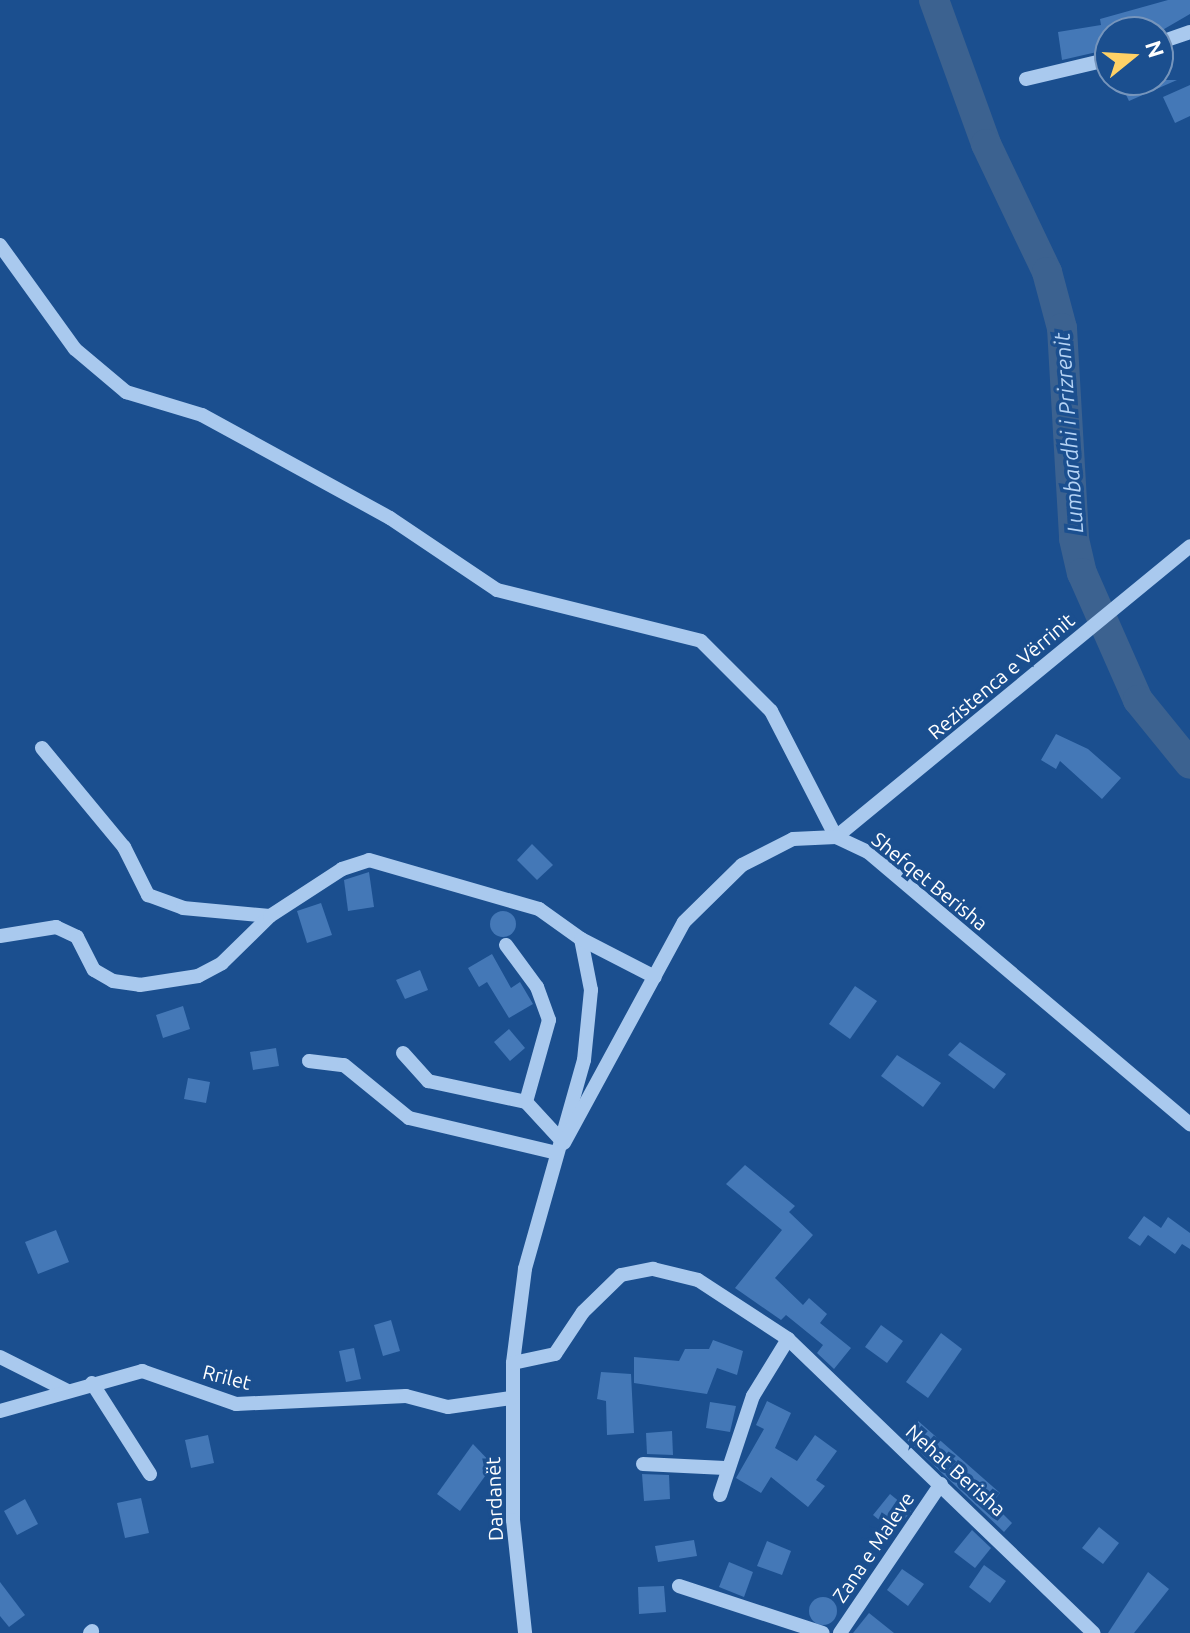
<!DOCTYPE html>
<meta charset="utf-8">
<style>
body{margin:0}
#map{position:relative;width:1190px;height:1633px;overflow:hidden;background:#1b4f8f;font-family:Ubuntu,sans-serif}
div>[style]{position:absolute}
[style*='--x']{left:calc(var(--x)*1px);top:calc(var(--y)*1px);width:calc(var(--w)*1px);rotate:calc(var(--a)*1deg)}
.river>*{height:30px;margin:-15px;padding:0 15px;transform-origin:15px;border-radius:15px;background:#3c6290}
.building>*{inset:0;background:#4478b7}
.round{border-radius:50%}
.minor>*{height:14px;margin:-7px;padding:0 7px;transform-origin:7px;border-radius:7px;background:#a9c9ee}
span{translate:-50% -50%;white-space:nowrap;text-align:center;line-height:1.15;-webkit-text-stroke:7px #1b4f8f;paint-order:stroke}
.street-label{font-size:20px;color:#fff}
.water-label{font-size:22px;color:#b5d3f5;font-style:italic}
.north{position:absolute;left:1094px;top:16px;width:80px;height:80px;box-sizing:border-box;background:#1b4f8f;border:2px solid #7695bc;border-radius:50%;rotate:72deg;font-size:22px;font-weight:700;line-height:32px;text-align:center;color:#fff}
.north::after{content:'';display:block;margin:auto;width:28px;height:36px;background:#ffd166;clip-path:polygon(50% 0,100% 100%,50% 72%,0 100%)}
</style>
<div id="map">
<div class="river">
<div style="--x:934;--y:0;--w:153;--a:70.1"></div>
<div style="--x:986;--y:144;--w:142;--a:64.5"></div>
<div style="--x:1047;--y:272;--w:58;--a:75"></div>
<div style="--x:1062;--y:328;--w:211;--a:86.7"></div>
<div style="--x:1074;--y:539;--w:35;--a:77"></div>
<div style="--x:1082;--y:573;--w:139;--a:66.2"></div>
<div style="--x:1138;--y:700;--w:82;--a:50.9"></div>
</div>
<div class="building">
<div style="clip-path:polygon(1168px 0,1190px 0,1190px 14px,1159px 32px,1110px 32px,1110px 49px,1062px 60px,1058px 32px,1101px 25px,1100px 19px)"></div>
<div style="clip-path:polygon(1119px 80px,1177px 80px,1129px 101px)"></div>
<div style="clip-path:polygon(1190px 85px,1190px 116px,1175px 123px,1163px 97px)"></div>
<div style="clip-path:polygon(1056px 734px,1088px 749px,1121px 778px,1102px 799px,1060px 761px,1056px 769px,1041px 760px)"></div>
<div style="clip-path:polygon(532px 844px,553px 865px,537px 880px,517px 860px)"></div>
<div style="clip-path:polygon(369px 872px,374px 907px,348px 911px,344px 880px)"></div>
<div style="clip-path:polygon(321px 903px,332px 935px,307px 943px,297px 911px)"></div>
<div class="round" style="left:490px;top:911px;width:26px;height:26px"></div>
<div style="clip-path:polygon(492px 954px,511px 988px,520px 982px,533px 1004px,509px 1018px,487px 982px,479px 987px,468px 968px)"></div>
<div style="clip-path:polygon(420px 970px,428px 990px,405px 999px,396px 980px)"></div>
<div style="clip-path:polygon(855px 986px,877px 1001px,850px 1039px,829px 1024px)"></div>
<div style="clip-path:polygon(183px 1006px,190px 1029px,163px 1038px,156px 1015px)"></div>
<div style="clip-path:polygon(509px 1029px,525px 1048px,510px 1061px,494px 1042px)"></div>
<div style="clip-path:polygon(960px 1042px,1006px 1074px,994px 1089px,948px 1055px)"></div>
<div style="clip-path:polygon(276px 1048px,279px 1066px,253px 1070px,250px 1052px)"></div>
<div style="clip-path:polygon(897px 1055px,941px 1083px,923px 1107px,881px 1076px)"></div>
<div style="clip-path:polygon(188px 1078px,210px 1082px,206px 1103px,184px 1099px)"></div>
<div style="clip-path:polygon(745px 1165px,795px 1206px,789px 1212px,813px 1235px,775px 1278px,803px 1305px,809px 1298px,827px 1314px,820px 1323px,851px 1348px,834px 1369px,817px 1353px,823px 1345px,786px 1315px,781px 1320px,735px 1288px,782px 1230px,726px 1184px)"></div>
<div style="clip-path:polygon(1144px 1216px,1161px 1228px,1168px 1217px,1190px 1233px,1190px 1249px,1182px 1244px,1175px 1254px,1148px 1235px,1140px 1246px,1128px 1238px)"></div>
<div style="clip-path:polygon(56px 1230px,69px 1262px,38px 1274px,25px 1242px)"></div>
<div style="clip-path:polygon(391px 1320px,400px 1351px,383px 1356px,374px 1325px)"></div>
<div style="clip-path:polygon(881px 1325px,903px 1341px,887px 1363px,865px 1347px)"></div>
<div style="clip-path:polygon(941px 1333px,962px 1349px,928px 1398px,906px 1382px)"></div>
<div style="clip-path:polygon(713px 1340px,743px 1351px,737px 1375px,717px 1368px,707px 1394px,634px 1383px,634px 1357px,679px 1361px,685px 1349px,709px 1349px)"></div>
<div style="clip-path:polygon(354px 1348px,361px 1379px,346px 1382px,339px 1351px)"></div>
<div style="clip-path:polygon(601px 1372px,631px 1374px,634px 1433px,607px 1435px,606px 1401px,597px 1399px)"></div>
<div style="clip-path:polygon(767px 1401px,791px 1413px,775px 1448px,797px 1461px,815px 1435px,837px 1451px,816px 1480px,825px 1486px,808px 1507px,771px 1477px,761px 1493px,736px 1478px,764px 1429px,756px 1425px)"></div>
<div style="clip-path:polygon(710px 1402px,736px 1406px,730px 1432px,706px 1428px)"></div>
<div style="clip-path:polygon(917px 1420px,1000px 1493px,992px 1503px,1012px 1523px,1004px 1532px,904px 1437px)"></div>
<div style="clip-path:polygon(672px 1431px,673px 1455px,647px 1454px,646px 1433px)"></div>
<div style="clip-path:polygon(208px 1435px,214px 1463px,191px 1468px,185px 1440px)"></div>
<div style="clip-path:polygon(473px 1444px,493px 1465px,460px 1511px,437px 1494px)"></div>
<div style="clip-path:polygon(642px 1474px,669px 1475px,670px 1499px,644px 1501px)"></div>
<div style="clip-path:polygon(890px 1494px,911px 1511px,894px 1532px,873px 1515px)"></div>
<div style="clip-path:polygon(141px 1498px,149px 1533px,125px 1538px,117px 1503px)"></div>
<div style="clip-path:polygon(25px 1499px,38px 1524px,17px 1535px,4px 1511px)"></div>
<div style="clip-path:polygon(1099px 1527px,1119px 1543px,1103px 1564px,1082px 1548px)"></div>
<div style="clip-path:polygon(972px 1530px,991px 1548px,975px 1568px,954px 1552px)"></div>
<div style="clip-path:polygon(694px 1540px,697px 1556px,658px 1562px,655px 1546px)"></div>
<div style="clip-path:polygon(767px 1541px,791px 1551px,782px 1575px,757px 1566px)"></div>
<div style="clip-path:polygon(729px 1562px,753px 1572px,744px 1597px,719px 1587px)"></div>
<div style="clip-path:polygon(984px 1565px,1006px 1581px,990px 1603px,969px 1587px)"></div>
<div style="clip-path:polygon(902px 1569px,924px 1584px,908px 1606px,887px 1590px)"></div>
<div style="clip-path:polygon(1148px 1572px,1169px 1589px,1134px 1633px,1108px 1633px)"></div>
<div style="clip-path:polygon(0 1582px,25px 1615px,9px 1627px,0 1616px)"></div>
<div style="clip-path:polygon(664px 1586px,666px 1612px,639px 1614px,638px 1587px)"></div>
<div class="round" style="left:809px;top:1597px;width:28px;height:28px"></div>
<div style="clip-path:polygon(869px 1613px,894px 1633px,853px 1633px)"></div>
</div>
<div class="minor">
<div style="--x:1158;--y:43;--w:34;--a:-19"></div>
<div style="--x:1026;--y:79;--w:86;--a:-13.4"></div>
<div style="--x:0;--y:245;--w:128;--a:54.2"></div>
<div style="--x:75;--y:349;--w:67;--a:40.1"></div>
<div style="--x:126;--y:392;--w:79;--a:16.8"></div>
<div style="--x:202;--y:415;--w:214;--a:28.7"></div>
<div style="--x:390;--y:518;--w:129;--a:33.9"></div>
<div style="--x:497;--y:590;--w:210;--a:14"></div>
<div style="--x:701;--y:641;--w:99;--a:45"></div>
<div style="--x:771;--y:711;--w:142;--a:62.7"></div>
<div style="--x:836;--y:837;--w:458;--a:-39.4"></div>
<div style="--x:42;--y:748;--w:129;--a:50.4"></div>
<div style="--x:124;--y:847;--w:54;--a:63.4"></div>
<div style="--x:148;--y:895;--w:37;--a:20"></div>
<div style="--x:183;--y:908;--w:87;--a:5.3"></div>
<div style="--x:0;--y:936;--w:57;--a:-9.1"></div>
<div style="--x:56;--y:927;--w:23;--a:25"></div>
<div style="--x:77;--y:937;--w:37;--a:63"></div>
<div style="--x:94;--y:970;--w:22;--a:30"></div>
<div style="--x:113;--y:981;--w:27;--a:8"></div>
<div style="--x:140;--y:985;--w:59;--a:-8.8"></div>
<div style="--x:198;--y:976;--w:27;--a:-28"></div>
<div style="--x:222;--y:963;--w:67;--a:-44.4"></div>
<div style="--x:270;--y:916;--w:86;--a:-33.1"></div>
<div style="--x:342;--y:869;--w:28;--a:-18"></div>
<div style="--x:369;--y:860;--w:177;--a:16.1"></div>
<div style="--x:539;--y:909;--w:52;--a:35.5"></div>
<div style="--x:581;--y:939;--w:52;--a:78.9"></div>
<div style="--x:591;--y:990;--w:70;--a:95.7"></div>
<div style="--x:584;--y:1060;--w:217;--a:105.8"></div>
<div style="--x:525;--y:1269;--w:95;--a:97.3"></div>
<div style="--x:513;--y:1363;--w:157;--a:90"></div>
<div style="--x:513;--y:1520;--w:114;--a:83.9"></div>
<div style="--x:581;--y:939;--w:83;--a:27.2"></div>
<div style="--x:506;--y:945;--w:52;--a:53.6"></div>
<div style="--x:537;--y:987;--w:35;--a:70"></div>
<div style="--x:549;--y:1020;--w:85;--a:105.7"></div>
<div style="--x:403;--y:1053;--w:38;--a:48"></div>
<div style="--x:428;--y:1081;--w:100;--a:12.1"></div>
<div style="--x:526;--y:1102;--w:50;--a:47.4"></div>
<div style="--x:309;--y:1061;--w:35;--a:7"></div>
<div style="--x:344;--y:1065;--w:84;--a:39.2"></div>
<div style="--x:409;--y:1118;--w:152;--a:13.3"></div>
<div style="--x:564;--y:1143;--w:251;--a:-61.5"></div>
<div style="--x:684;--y:922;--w:81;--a:-44.5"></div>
<div style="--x:742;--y:865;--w:57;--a:-27"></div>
<div style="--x:793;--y:839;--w:43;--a:-2.7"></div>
<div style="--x:836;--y:837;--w:35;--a:25"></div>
<div style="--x:868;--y:852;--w:422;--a:40.2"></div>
<div style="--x:0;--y:1357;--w:74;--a:26.6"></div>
<div style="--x:513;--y:1363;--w:43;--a:-12.1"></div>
<div style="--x:555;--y:1354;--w:50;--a:-56.3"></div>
<div style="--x:583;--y:1312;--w:53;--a:-44.2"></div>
<div style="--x:621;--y:1275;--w:33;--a:-11"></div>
<div style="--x:653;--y:1269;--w:46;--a:13.7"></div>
<div style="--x:698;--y:1280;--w:108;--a:33.2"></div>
<div style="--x:788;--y:1339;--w:424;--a:43.9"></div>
<div style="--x:92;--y:1383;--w:108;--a:57.5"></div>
<div style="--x:0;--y:1411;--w:148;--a:-15.7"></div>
<div style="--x:142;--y:1371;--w:100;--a:19.3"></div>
<div style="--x:236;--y:1404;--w:170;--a:-2.7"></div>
<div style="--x:406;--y:1396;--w:43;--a:14.7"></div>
<div style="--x:448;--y:1407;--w:64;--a:-8.1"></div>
<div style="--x:643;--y:1464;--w:82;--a:2.8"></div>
<div style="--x:720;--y:1495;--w:104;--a:-71.6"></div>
<div style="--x:753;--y:1396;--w:67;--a:-58.4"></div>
<div style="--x:679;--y:1586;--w:151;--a:18.1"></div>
<div style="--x:90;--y:1633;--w:3;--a:-45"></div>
<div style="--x:840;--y:1633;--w:180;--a:-55.9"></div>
</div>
<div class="street-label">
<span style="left:1001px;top:676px;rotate:-40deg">Rezistenca e Vërrinit</span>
<span style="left:930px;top:881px;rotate:39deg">Shefqet Berisha</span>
<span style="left:227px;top:1377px;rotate:14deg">Rrilet</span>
<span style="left:956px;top:1470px;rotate:42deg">Nehat Berisha</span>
<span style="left:494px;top:1499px;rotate:-92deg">Dardanët</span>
<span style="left:873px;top:1547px;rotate:-56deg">Zana e Maleve</span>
</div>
<div class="water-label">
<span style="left:1068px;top:433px;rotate:-94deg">Lumbardhi i Prizrenit</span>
</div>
<div class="north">N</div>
</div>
